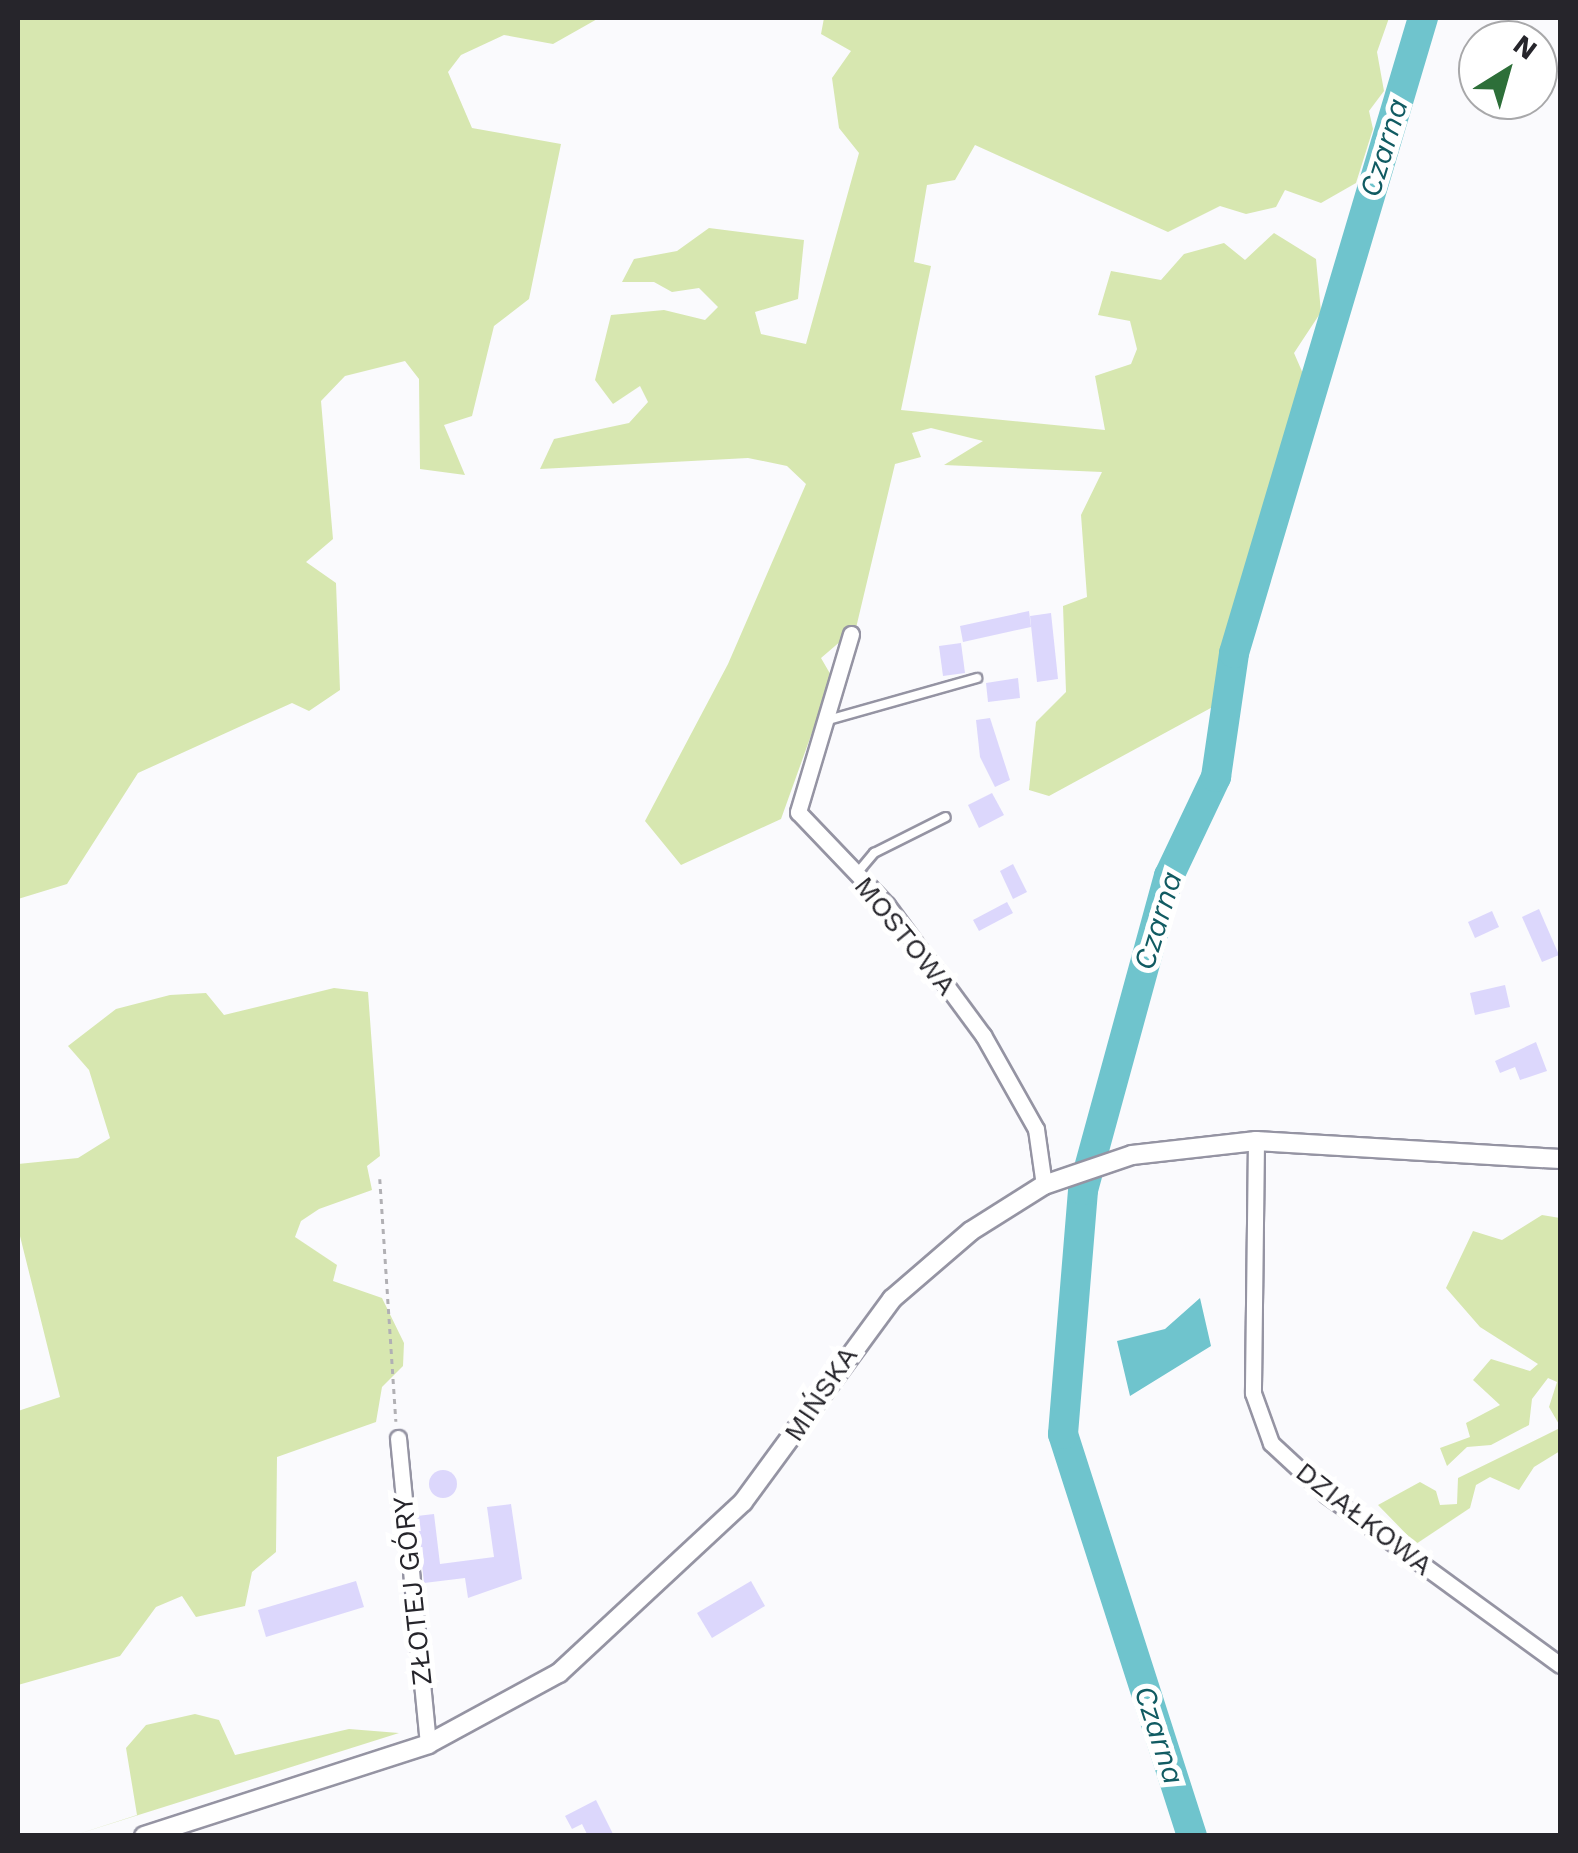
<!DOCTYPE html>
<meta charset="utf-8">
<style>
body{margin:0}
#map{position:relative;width:1578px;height:1853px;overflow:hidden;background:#fafafd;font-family:"Work Sans",sans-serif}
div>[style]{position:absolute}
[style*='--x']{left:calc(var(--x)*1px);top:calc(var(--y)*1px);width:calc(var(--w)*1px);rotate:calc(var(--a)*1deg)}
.green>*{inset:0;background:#d7e7b0}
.water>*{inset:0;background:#6fc4cd}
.river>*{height:30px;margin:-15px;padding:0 15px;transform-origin:15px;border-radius:15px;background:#6fc4cd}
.building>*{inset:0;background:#dcd7fc}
.round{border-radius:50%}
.path>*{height:2.5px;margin-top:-1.25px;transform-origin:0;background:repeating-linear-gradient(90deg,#b1b0b4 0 5px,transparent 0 10px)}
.roads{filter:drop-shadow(2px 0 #9594a3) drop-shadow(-2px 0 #9594a3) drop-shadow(0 2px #9594a3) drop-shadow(0 -2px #9594a3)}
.service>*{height:8px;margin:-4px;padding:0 4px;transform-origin:4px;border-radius:4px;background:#fff}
.minor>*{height:15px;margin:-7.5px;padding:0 7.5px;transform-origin:7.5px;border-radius:7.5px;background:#fff}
.tertiary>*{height:18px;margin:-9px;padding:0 9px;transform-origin:9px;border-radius:9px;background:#fff}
span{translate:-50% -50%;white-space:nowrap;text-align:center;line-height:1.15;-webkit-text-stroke:10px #fff;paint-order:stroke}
.street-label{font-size:28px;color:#26252b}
.water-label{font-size:30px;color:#115b62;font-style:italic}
.frame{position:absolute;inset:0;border:20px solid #26252b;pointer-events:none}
.north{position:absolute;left:1458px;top:20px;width:100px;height:100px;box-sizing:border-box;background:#fff;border:2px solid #a8a8aa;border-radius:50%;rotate:37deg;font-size:28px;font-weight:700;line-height:40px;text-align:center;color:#26252b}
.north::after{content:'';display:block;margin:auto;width:35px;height:45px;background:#2d6f39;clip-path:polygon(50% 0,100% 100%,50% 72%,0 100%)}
</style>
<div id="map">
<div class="green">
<div style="clip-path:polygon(18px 18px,599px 18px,553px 44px,504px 35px,461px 55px,448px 72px,472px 128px,561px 144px,529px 299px,494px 326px,472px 416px,444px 425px,465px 475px,420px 469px,419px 379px,405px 361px,345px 376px,321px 401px,333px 539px,306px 562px,336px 583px,340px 690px,309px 711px,292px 703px,138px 773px,67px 884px,18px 899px)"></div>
<div style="clip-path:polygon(824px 18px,1389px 18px,1377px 52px,1384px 91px,1369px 111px,1373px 129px,1356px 183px,1321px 203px,1285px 190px,1276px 207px,1246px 214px,1220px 206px,1168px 232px,975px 145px,955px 180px,927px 185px,914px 262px,931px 266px,901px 410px,1105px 430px,1095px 376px,1131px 364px,1137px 349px,1130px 321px,1098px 315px,1111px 271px,1161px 280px,1184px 254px,1224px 243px,1245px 260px,1274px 233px,1316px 259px,1321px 312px,1294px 353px,1304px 376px,1239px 615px,1221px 646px,1227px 673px,1220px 703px,1049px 796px,1029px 790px,1036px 722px,1066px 692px,1063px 606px,1087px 597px,1081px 515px,1102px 472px,944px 465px,983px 441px,931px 428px,912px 433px,921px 457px,895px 464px,856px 628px,821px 658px,832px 677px,781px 819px,681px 865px,645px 821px,728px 664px,806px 484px,787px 466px,748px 458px,540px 469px,554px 439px,629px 423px,648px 402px,640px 386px,613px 404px,595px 380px,611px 315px,664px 310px,705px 320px,718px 307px,699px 288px,672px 292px,654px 282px,622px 282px,634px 259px,677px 251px,709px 228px,804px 240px,798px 299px,755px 312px,761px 334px,806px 344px,859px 153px,839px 128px,832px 78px,851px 51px,821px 34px)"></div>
<div style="clip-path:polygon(334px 988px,368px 992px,380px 1156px,367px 1166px,372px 1190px,319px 1209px,301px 1221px,295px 1237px,337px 1265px,333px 1281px,382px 1298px,404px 1343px,403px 1366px,382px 1387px,376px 1422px,277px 1457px,276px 1552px,252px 1572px,245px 1606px,196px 1617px,182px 1596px,156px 1607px,120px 1656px,18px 1685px,18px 1411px,60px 1397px,18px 1228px,18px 1164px,78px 1158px,110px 1138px,89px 1070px,68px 1046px,116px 1009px,170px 995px,206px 993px,224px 1015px)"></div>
<div style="clip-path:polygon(1542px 1215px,1560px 1218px,1560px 1426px,1549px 1407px,1557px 1382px,1548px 1378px,1532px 1399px,1529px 1425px,1491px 1445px,1467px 1447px,1447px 1466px,1440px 1448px,1470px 1437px,1466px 1423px,1500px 1405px,1473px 1380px,1491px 1359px,1530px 1371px,1538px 1364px,1480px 1327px,1446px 1288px,1473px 1231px,1502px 1240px)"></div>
<div style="clip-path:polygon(1560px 1428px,1560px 1451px,1534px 1467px,1519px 1490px,1490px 1477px,1476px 1485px,1470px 1508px,1416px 1544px,1378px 1505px,1420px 1482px,1436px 1491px,1440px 1505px,1457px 1504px,1458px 1478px)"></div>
<div style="clip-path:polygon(195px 1714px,219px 1720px,235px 1755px,349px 1729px,399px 1733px,75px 1835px,137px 1815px,126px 1748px,146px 1725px)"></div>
</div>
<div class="water">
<div style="clip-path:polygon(1200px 1298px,1211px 1346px,1130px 1396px,1117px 1341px,1165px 1329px)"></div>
</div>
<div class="river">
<div style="--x:1192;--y:1836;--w:422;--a:-107.8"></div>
<div style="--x:1063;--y:1434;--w:245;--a:-85.3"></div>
<div style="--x:1083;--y:1190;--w:326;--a:-74.7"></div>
<div style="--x:1169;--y:876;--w:110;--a:-64.6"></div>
<div style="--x:1216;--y:777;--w:125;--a:-81.7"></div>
<div style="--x:1234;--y:653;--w:663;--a:-73.43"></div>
</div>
<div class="building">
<div style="clip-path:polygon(1029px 611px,1031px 627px,963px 642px,960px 626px)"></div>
<div style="clip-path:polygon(1051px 613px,1058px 679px,1037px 682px,1030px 616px)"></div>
<div style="clip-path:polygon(961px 643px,965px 673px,943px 676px,939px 646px)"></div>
<div style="clip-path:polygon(1018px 678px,1020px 698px,988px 702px,986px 683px)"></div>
<div style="clip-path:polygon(990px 718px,1010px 780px,995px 787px,980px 757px,976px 720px)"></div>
<div style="clip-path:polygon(992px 793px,1004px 815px,979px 828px,968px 805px)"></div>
<div style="clip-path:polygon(1013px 864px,1027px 892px,1013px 899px,1000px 871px)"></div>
<div style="clip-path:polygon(1007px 902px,1013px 913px,979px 931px,973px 920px)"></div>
<div style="clip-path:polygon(1539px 909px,1559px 955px,1542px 962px,1522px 917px)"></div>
<div style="clip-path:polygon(1492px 911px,1499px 927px,1475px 938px,1468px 922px)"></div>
<div style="clip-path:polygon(1505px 985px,1510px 1007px,1475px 1015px,1470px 993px)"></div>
<div style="clip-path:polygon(1536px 1042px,1547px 1071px,1520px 1080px,1515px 1067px,1500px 1073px,1495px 1061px)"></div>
<div class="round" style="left:429px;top:1470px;width:28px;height:28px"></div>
<div style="clip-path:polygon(511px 1504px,522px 1579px,468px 1598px,465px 1578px,424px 1583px,417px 1516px,434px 1514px,440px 1564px,494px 1557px,487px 1507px)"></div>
<div style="clip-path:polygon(356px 1581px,364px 1607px,266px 1637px,258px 1610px)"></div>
<div style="clip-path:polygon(751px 1581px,765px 1606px,712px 1638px,697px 1613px)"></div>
<div style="clip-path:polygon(596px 1800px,614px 1836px,588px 1836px,582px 1824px,572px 1829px,565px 1816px)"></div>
</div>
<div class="path">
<div style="--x:380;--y:1179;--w:243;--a:86.2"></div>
</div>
<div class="roads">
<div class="service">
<div style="--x:828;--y:720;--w:155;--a:-15.7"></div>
<div style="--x:858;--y:872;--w:25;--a:-50"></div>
<div style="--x:874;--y:853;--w:80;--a:-26.6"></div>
</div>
<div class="minor">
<div style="--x:851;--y:634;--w:186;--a:106.6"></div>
<div style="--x:798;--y:812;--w:129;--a:46.3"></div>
<div style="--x:887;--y:905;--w:162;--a:53.6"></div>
<div style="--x:983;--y:1035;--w:108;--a:60.6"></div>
<div style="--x:1036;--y:1129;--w:57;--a:81.9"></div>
<div style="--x:1256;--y:1141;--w:252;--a:90.7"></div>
<div style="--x:1253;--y:1393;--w:53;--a:70.2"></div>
<div style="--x:1271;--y:1443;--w:76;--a:42.9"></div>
<div style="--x:1327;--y:1495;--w:288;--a:36.1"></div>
<div style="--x:398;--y:1438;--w:307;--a:84.4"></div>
</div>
<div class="tertiary">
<div style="--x:144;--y:1836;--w:299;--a:-17.9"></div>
<div style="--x:428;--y:1744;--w:149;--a:-28.5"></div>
<div style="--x:559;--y:1673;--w:251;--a:-42.9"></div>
<div style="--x:743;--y:1502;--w:252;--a:-53.7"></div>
<div style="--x:892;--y:1299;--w:104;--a:-40.7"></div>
<div style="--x:971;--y:1231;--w:86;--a:-32.2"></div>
<div style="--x:1044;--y:1185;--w:93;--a:-18.8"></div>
<div style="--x:1132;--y:1155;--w:125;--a:-6.4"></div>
<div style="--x:1256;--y:1141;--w:305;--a:3.4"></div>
</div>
</div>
<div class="street-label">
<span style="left:905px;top:936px;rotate:51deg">MOSTOWA</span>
<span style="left:821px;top:1394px;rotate:-56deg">MIŃSKA</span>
<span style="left:1364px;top:1519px;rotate:38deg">DZIAŁKOWA</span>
<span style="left:413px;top:1591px;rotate:-96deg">ZŁOTEJ GÓRY</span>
</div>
<div class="water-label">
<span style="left:1384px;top:148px;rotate:-73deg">Czarna</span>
<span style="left:1158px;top:921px;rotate:-73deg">Czarna</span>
<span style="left:1159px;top:1735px;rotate:72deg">Czarna</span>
</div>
<div class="frame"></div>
<div class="north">N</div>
</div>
